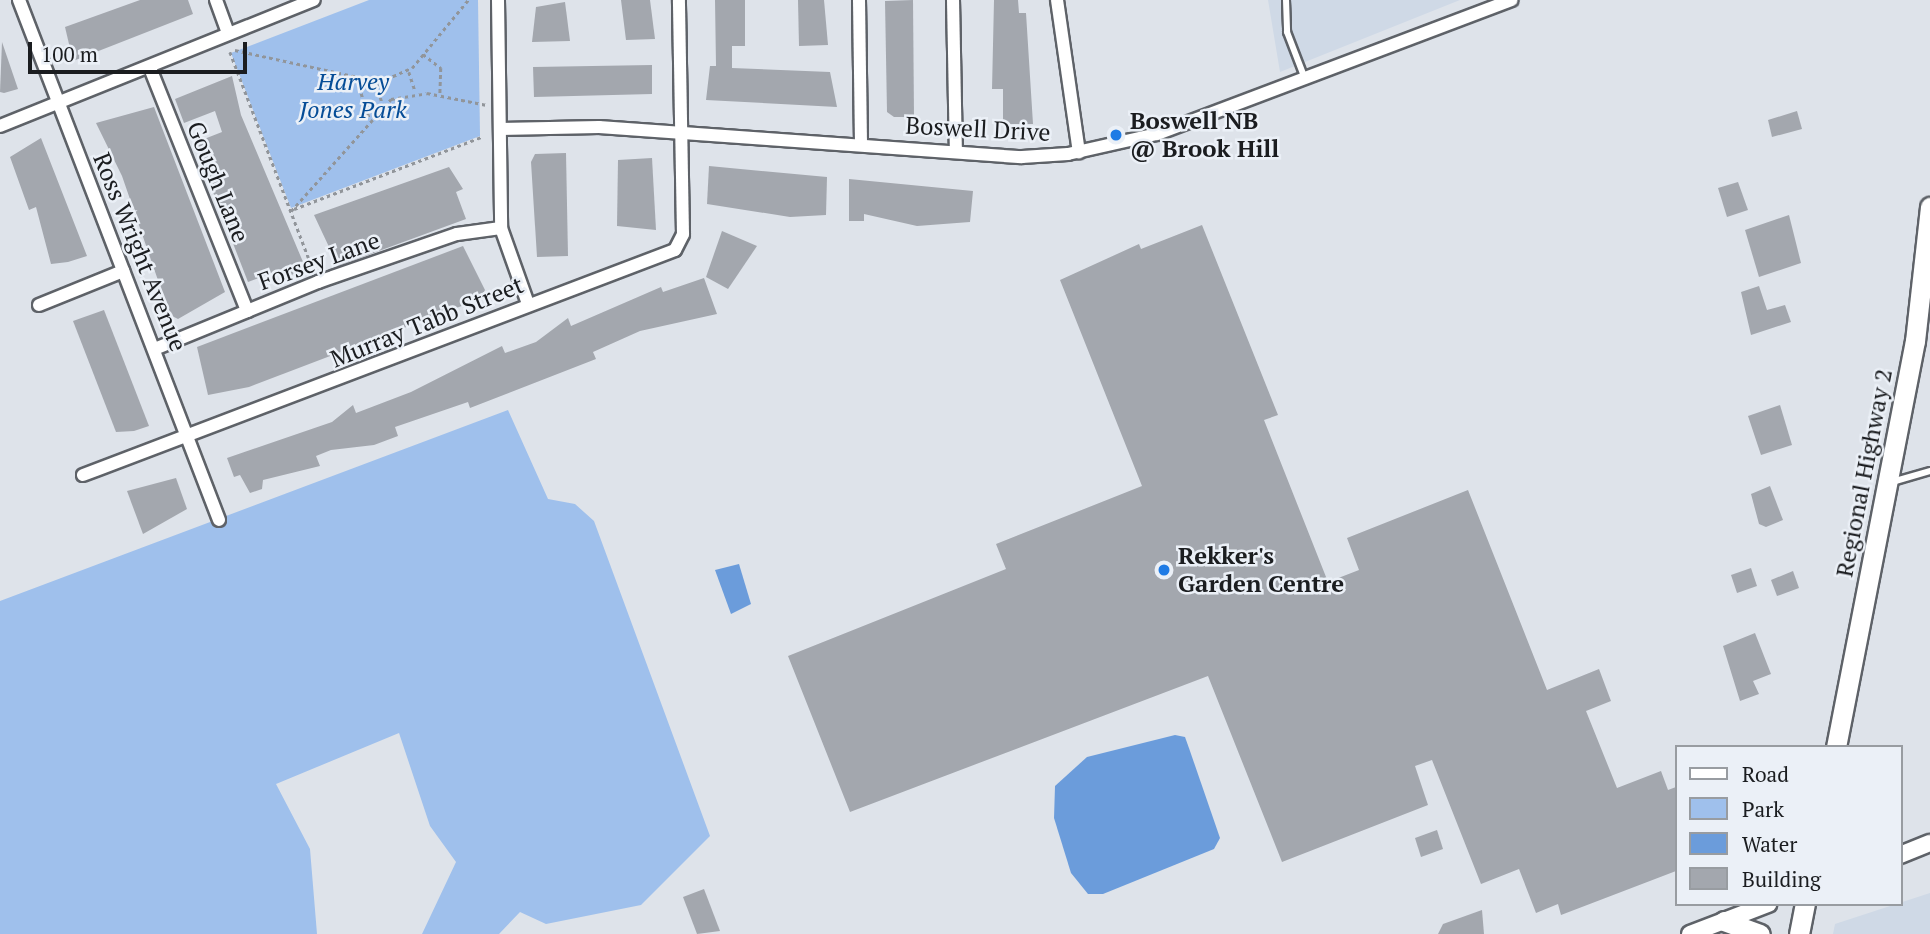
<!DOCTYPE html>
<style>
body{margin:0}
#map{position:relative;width:1930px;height:934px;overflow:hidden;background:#dee3ea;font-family:"PT Serif",serif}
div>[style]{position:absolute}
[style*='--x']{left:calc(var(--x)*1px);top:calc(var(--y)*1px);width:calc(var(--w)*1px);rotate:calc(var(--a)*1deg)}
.built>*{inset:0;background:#cfd9e6}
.green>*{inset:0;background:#9fc0ec}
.water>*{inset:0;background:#6b9cdb}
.building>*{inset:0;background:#a3a7ae}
.path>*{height:2.5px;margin-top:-1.25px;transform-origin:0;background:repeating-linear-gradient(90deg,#91959a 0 3.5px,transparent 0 7px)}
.roads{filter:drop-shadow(2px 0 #5e6268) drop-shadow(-2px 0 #5e6268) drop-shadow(0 2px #5e6268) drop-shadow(0 -2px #5e6268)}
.service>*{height:6px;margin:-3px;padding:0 3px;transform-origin:3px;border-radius:3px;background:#fff}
.minor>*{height:12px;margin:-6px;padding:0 6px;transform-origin:6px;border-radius:6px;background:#fff}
.tertiary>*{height:16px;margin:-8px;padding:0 8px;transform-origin:8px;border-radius:8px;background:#fff}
.primary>*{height:19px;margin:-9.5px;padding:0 9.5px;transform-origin:9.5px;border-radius:9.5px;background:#fff}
.dots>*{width:19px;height:19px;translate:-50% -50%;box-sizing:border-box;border:4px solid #ebf0f7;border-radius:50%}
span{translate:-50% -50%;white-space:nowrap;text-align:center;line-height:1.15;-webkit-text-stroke:5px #ebf0f7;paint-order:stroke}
.park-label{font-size:24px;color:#064d97;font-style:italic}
.poi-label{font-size:24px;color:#1b1d20;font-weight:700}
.left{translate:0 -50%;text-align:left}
.street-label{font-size:24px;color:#1b1d20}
.legend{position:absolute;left:1675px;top:745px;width:228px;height:161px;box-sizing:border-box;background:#ebf0f7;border:2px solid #989ca1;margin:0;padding:9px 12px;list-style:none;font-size:21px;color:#1b1d20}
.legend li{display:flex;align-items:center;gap:14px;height:35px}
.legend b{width:35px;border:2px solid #989ca1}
.scale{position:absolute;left:28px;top:42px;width:219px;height:32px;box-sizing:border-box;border:4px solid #1b1d20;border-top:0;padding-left:9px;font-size:21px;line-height:24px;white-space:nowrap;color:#1b1d20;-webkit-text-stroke:5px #ebf0f7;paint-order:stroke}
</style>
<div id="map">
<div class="built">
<div style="clip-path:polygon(1268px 0,1460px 0,1280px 72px)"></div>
<div style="clip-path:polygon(1930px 893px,1930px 934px,1833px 934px,1835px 924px)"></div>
</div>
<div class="green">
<div style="clip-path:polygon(369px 0,478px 0,480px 136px,291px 208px,231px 53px)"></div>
<div style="clip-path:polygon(508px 410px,548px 499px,575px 504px,594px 521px,710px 836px,641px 905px,546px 924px,520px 912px,499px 934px,422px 934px,456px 862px,430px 826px,399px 733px,276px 784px,310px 849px,317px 934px,0 934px,0 601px)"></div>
</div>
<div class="water">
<div style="clip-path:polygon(739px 564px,751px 604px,731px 614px,715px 570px)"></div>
<div style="clip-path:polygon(1175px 735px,1185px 737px,1190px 751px,1220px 838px,1214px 849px,1103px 894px,1088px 894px,1071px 873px,1054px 818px,1055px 786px,1087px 757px)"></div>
</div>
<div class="building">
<div style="clip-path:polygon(140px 0,188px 0,193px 14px,73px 61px,65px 27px)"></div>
<div style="clip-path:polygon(621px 0,650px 0,655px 39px,626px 40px)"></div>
<div style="clip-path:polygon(715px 0,745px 0,745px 46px,732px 46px,732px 68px,830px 72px,837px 107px,706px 100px,710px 66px,716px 66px)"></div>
<div style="clip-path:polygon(798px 0,824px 0,828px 45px,799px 46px)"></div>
<div style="clip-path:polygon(913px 0,914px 117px,894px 117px,887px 112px,885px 1px)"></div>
<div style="clip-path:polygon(994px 0,1018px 0,1019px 13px,1026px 13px,1033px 124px,1003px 124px,1003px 89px,992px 89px)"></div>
<div style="clip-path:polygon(565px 2px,570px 41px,532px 42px,536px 7px)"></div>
<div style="clip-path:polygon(2px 42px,18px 89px,4px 93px,0 92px)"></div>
<div style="clip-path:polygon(652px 65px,652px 94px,534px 97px,533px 67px)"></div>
<div style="clip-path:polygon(232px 76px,241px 115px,306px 269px,284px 278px,281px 270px,248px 282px,194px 143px,222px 132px,215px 111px,184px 123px,175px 99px)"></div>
<div style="clip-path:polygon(154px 107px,225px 292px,178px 319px,170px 315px,122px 176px,96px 123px)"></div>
<div style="clip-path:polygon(1797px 111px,1802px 129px,1772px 137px,1768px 120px)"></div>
<div style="clip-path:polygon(41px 138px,87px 256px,68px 262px,51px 264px,36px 207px,29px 210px,10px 157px)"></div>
<div style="clip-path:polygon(566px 153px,568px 256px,537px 257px,531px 162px,535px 154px)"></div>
<div style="clip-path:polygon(652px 158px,656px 230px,617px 226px,618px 160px)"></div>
<div style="clip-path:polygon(709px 166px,827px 177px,826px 215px,790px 217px,707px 204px)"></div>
<div style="clip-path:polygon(449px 167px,463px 189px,456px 192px,466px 219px,338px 266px,314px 215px)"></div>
<div style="clip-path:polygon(849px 179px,973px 191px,970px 222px,917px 226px,864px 214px,864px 221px,849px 221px)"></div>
<div style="clip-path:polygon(1738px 182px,1748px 210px,1727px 217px,1718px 188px)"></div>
<div style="clip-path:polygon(1789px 215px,1801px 263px,1759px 277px,1745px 230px)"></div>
<div style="clip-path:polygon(1202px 225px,1278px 415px,1264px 420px,1328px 582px,1359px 570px,1347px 538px,1468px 490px,1547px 690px,1599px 669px,1611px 701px,1586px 711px,1617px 788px,1661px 771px,1668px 790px,1676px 787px,1676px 871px,1561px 915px,1558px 904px,1536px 913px,1519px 869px,1481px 884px,1432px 760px,1415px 766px,1428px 805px,1282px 862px,1208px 676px,850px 812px,788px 656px,1006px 569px,996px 544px,1142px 486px,1060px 280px,1139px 244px,1141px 249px)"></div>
<div style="clip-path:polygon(722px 231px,757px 246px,728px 289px,706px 277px)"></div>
<div style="clip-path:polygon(463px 246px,485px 290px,480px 299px,249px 387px,208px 395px,197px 347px)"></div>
<div style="clip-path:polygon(704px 278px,717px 314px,640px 331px,593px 352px,596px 359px,470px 408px,468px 402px,395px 427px,398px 436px,374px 445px,331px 450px,316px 456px,320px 466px,263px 480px,262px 489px,250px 493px,240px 475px,234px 477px,227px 458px,332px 422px,353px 405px,356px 413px,411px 392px,502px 346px,505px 353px,536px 342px,568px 318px,571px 326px,661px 287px,663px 292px)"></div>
<div style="clip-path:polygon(1759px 286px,1767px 310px,1785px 305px,1791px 322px,1751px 335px,1741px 292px)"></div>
<div style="clip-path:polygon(104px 310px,149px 426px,134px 431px,116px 432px,73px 321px)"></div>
<div style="clip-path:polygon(1780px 405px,1792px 445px,1761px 455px,1748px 416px)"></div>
<div style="clip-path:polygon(176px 478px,187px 509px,143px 534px,127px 491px)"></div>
<div style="clip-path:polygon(1770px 486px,1783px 520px,1766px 527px,1759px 524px,1751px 494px)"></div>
<div style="clip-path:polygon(1751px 568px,1757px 586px,1737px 593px,1731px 575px)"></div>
<div style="clip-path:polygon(1793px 571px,1799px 588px,1777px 596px,1771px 580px)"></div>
<div style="clip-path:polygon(1755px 633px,1771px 674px,1753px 681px,1759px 694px,1740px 701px,1723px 646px)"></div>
<div style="clip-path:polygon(1437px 830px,1443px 849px,1421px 857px,1415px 838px)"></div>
<div style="clip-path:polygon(704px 889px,720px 931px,697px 934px,683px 897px)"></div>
<div style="clip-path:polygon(1482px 910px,1484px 934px,1438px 934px,1443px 924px)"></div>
</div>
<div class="path">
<div style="--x:235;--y:50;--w:148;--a:12.4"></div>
<div style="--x:380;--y:82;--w:35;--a:-24"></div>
<div style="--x:412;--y:68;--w:88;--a:-50.5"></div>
<div style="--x:230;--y:52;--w:232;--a:69.1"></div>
<div style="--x:423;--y:54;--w:23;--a:38"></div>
<div style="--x:441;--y:68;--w:27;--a:92"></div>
<div style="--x:409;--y:72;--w:20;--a:72"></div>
<div style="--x:357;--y:80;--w:39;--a:72"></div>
<div style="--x:377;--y:84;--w:20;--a:75"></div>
<div style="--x:294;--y:209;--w:201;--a:-21"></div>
<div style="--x:291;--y:211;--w:150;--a:-48.2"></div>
<div style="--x:391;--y:99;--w:36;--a:-9"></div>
<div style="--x:427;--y:93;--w:61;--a:11.3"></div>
</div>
<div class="roads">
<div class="service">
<div style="--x:1286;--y:0;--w:32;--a:88"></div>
<div style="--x:1287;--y:32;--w:50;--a:69"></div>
<div style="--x:1892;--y:482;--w:40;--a:-16"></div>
</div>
<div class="minor">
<div style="--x:19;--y:0;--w:557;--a:68.96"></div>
<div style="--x:216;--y:0;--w:35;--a:70"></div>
<div style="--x:498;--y:0;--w:228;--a:89.2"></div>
<div style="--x:501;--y:228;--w:81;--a:70.4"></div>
<div style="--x:859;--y:0;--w:144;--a:89.2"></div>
<div style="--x:953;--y:0;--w:152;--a:88.9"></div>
<div style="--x:1057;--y:0;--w:154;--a:81.8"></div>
<div style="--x:150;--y:68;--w:262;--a:68.2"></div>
<div style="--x:0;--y:126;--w:338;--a:-21.9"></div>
<div style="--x:500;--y:129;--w:99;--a:-1.2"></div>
<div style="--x:599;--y:127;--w:424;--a:4.1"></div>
<div style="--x:1022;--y:157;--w:46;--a:-3.7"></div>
<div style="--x:1068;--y:154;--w:91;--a:-12.7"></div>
<div style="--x:1157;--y:134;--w:379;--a:-20.7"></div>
<div style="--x:39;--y:305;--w:91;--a:-22"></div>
<div style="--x:157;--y:348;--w:174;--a:-22.3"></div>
<div style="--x:318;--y:282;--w:147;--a:-19.1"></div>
<div style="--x:457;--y:234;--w:44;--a:-7.8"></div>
<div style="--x:83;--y:475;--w:633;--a:-20.81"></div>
<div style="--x:675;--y:250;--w:18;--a:-63"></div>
<div style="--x:683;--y:234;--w:234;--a:-91"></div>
</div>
<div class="tertiary">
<div style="--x:1900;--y:855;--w:32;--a:-22"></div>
<div style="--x:1690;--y:934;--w:84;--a:-21"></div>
</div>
<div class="primary">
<div style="--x:1836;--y:747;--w:414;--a:-79"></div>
<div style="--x:1915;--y:341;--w:135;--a:-83.6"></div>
<div style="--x:1724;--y:921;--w:38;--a:20"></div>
<div style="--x:1799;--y:934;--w:31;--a:-79"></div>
</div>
</div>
<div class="dots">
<div style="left:1116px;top:135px;background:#1f7be5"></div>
<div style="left:1164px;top:570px;background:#1f7be5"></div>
</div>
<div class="park-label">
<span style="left:353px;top:96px">Harvey<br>Jones Park</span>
</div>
<div class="poi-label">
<span class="left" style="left:1130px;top:135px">Boswell NB<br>@ Brook Hill</span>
<span class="left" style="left:1178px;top:570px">Rekker's<br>Garden Centre</span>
</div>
<div class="street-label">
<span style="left:978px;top:129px;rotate:3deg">Boswell Drive</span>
<span style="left:218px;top:182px;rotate:68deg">Gough Lane</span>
<span style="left:140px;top:252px;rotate:68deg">Ross Wright Avenue</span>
<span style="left:319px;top:261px;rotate:-20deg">Forsey Lane</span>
<span style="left:427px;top:322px;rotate:-22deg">Murray Tabb Street</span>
<span style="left:1864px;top:473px;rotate:-79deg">Regional Highway 2</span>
</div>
<ul class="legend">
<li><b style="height:9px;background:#fff"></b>Road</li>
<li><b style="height:19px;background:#9fc0ec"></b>Park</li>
<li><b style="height:19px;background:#6b9cdb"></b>Water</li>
<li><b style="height:19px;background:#a3a7ae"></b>Building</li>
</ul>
<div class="scale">100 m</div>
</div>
